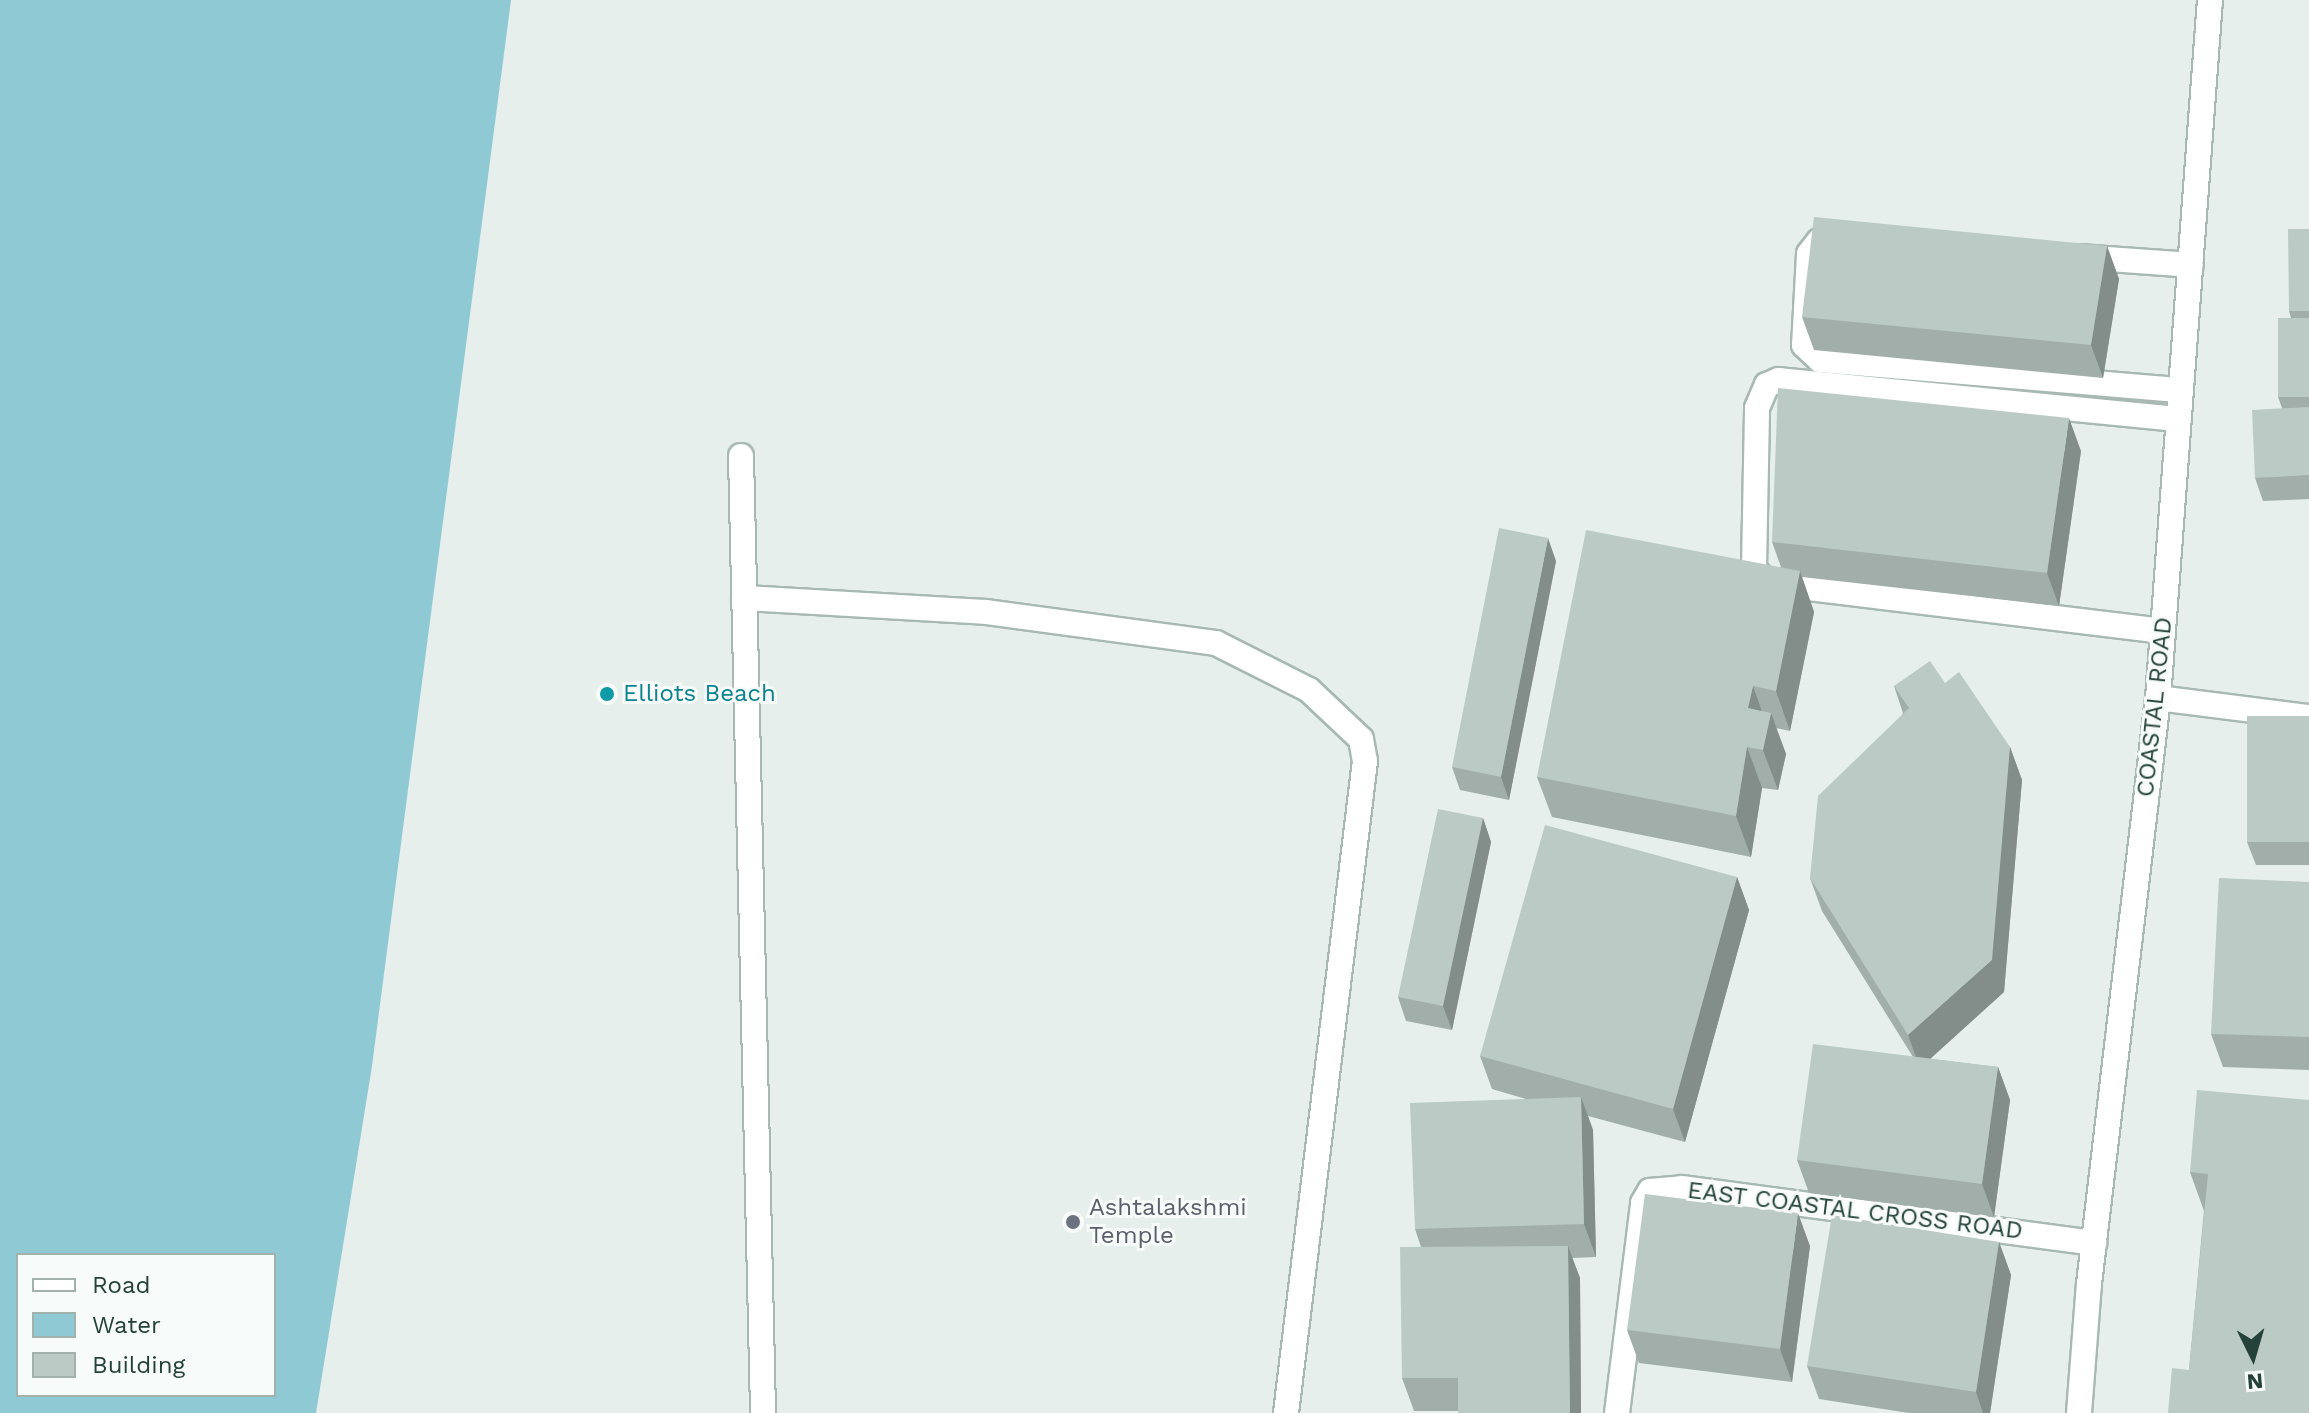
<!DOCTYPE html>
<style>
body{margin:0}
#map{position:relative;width:2309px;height:1413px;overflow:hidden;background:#e6efeb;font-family:"Work Sans",sans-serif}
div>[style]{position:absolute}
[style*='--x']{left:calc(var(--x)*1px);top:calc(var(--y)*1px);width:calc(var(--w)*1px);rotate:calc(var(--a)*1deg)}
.water>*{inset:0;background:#8ec9d4}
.roads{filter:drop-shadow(2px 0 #a8b8b2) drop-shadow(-2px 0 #a8b8b2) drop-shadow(0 2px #a8b8b2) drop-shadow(0 -2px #a8b8b2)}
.minor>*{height:24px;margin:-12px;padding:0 12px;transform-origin:12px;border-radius:12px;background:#fff}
.wall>*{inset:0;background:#a1aea9}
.shaded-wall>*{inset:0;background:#838d89}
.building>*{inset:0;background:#bbcac4}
.dots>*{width:22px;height:22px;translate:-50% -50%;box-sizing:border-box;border:4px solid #f7fbf9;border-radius:50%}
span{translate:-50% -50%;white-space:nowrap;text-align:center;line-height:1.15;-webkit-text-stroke:6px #f7fbf9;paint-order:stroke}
.culture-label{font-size:24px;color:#0d838f}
.left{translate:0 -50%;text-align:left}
.street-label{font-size:24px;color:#24423a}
.worship-label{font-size:24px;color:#5b616d}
.legend{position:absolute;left:16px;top:1253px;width:260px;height:144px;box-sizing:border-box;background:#f7fbf9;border:2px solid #a3b1ad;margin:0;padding:10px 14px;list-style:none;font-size:24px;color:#24423a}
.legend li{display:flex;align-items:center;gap:16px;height:40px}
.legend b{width:40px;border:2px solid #a3b1ad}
.north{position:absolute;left:2213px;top:1317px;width:80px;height:80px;-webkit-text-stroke:6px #f7fbf9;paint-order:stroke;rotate:175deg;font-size:22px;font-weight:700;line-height:32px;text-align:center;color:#24423a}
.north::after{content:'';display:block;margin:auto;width:28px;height:36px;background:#24423a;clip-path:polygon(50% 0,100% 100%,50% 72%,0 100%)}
</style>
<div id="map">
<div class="water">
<div style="clip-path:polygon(evenodd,0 0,511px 0,372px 1066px,316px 1413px,0 1413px,0 0,18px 1255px,274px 1255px,274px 1395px,18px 1395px,18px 1255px)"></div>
</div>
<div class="roads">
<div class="minor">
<div style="--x:1836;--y:239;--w:17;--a:173"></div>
<div style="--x:1819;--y:241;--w:16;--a:128"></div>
<div style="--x:1809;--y:254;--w:91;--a:93.1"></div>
<div style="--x:1804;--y:345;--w:22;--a:43"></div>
<div style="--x:1820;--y:360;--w:362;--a:4.8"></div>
<div style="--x:2080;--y:257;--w:111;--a:4.1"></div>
<div style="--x:741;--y:456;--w:957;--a:88.68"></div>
<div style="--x:744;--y:598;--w:242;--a:3.3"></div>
<div style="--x:986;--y:612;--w:232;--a:7.7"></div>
<div style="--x:1216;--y:643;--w:104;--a:26.8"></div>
<div style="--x:1309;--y:690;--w:71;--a:43.3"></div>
<div style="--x:1361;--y:739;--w:22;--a:80"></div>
<div style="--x:1365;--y:761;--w:657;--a:96.91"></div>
<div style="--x:2163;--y:631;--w:400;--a:-173.1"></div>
<div style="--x:1766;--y:583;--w:19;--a:-129"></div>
<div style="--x:1754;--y:568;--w:160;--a:-88.9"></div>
<div style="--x:1757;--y:408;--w:25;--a:-67"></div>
<div style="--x:1767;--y:385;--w:13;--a:-23"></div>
<div style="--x:1779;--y:380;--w:401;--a:5.6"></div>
<div style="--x:2158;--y:698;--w:152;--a:7.2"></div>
<div style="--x:1617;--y:1413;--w:212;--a:-82.9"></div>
<div style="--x:1643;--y:1203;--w:14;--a:-60"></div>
<div style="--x:1650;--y:1191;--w:32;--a:-5"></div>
<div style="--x:1682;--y:1188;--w:416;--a:7.6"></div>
<div style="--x:2079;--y:1413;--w:129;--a:-85.6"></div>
<div style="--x:2089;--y:1284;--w:590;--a:-83.28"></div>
<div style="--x:2158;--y:698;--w:700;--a:-85.74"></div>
</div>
</div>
<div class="wall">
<div style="clip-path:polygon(2309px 229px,2309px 499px,2263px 501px,2255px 478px,2282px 408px,2278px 397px,2291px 318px,2289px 311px)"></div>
<div style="clip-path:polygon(2107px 246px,2119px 279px,2103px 378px,1814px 350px,1802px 317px)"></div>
<div style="clip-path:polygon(2081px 451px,2059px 606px,1802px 577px,1814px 612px,1790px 731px,1776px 728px,1786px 754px,1778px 790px,1762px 788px,1751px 857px,1552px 817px,1537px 777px,1781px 567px,1772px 542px)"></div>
<div style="clip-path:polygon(1556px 561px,1509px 800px,1460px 790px,1452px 767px)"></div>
<div style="clip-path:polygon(1945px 683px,2010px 747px,2022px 780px,2004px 992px,1930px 1059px,1998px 1067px,2010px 1100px,1994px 1217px,1809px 1193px,1797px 1160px,1913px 1057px,1822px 911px,1810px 878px,1903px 713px,1894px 686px)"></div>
<div style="clip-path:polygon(2309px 716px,2309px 865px,2256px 865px,2247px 842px)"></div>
<div style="clip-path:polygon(1483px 818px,1491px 842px,1452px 1030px,1406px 1021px,1398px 997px)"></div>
<div style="clip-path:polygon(1737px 877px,1749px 910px,1685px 1142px,1588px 1116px,1593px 1130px,1596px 1257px,1572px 1258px,1580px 1278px,1581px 1413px,1458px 1413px,1458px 1411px,1414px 1411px,1402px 1378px,1421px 1247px,1415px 1229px,1526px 1099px,1492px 1089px,1480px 1056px)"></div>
<div style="clip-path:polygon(2309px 882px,2309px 1070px,2223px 1067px,2211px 1034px)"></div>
<div style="clip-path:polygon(2309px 1100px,2189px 1370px,2204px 1211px,2190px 1172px)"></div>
<div style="clip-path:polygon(1999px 1242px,2011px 1275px,1990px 1413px,1909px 1413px,1819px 1399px,1807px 1366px)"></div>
<div style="clip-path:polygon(1810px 1246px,1792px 1382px,1639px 1363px,1627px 1330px)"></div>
</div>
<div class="shaded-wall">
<div style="clip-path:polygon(2107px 246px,2119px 279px,2103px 378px,2091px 345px)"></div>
<div style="clip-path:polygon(2069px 418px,2081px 451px,2059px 606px,2047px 573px)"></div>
<div style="clip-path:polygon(1548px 538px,1556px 561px,1509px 800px,1501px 777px)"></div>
<div style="clip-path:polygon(1800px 571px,1814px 612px,1790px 731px,1776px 691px)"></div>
<div style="clip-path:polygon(1753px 686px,1767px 726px,1748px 708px)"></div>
<div style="clip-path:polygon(1771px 713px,1786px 754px,1778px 790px,1763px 750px)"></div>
<div style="clip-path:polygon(1747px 747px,1762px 788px,1751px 857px,1736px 816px)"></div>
<div style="clip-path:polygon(2010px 747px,2022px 780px,2004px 992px,1920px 1068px,1908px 1035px)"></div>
<div style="clip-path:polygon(1483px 818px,1491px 842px,1452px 1030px,1443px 1006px)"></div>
<div style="clip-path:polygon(1737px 877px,1749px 910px,1685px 1142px,1673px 1109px)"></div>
<div style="clip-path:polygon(1998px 1067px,2010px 1100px,1994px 1217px,1982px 1184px)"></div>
<div style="clip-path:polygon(1581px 1097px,1593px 1130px,1596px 1257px,1584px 1224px)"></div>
<div style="clip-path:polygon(1798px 1213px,1810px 1246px,1792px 1382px,1780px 1349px)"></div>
<div style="clip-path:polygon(1999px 1242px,2011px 1275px,1990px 1413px,1983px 1413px,1976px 1392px)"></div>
<div style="clip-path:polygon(1568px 1246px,1580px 1278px,1581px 1413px,1570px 1413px)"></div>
</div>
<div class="building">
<div style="clip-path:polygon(1814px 217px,2107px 246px,2091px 345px,1802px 317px)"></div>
<div style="clip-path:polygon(2288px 229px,2309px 229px,2309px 311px,2289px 311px)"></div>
<div style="clip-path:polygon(2278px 318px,2309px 318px,2309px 397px,2278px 397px)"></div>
<div style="clip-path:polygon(1778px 388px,2069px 418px,2047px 573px,1772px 542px)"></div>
<div style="clip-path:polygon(2309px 407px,2309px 475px,2255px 478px,2252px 410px)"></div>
<div style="clip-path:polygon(1499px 528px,1548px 538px,1501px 777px,1452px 767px)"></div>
<div style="clip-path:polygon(1586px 530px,1800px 571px,1776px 691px,1753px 686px,1748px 708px,1771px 713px,1763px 750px,1747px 747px,1736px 816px,1537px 777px)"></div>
<div style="clip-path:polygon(1930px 661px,1945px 683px,1959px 672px,2010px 747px,1992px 960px,1908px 1035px,1810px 878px,1818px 796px,1909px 708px,1894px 686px)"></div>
<div style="clip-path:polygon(2247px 716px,2309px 716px,2309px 842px,2247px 842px)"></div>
<div style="clip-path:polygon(1438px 809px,1483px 818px,1443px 1006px,1398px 997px)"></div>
<div style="clip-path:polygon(1545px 825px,1737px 877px,1673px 1109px,1480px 1056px)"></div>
<div style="clip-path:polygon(2219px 878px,2309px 882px,2309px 1037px,2211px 1034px)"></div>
<div style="clip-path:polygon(1813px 1044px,1998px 1067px,1982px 1184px,1797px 1160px)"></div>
<div style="clip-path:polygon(2197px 1090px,2309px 1100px,2309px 1413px,2168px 1413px,2172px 1368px,2189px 1370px,2208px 1174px,2190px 1172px)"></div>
<div style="clip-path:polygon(1581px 1097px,1584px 1224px,1415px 1229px,1410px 1103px)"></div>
<div style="clip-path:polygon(1645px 1194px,1798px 1213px,1780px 1349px,1627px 1330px)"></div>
<div style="clip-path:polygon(1832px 1215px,1999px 1242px,1976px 1392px,1807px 1366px)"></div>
<div style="clip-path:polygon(1568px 1246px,1570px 1413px,1458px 1413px,1458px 1378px,1402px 1378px,1400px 1247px)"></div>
</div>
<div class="dots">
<div style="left:607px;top:694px;background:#0f9aa8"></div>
<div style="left:1073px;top:1222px;background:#6b7280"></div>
</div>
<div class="culture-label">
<span class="left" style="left:623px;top:694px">Elliots Beach</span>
</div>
<div class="street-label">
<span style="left:2155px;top:707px;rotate:-84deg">COASTAL ROAD</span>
<span style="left:1855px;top:1211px;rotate:7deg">EAST COASTAL CROSS ROAD</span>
</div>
<div class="worship-label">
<span class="left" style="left:1089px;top:1222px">Ashtalakshmi<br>Temple</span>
</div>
<ul class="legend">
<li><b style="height:10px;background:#fff"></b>Road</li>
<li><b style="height:22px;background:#8ec9d4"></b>Water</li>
<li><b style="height:22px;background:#bbcac4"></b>Building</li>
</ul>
<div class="north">N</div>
</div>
